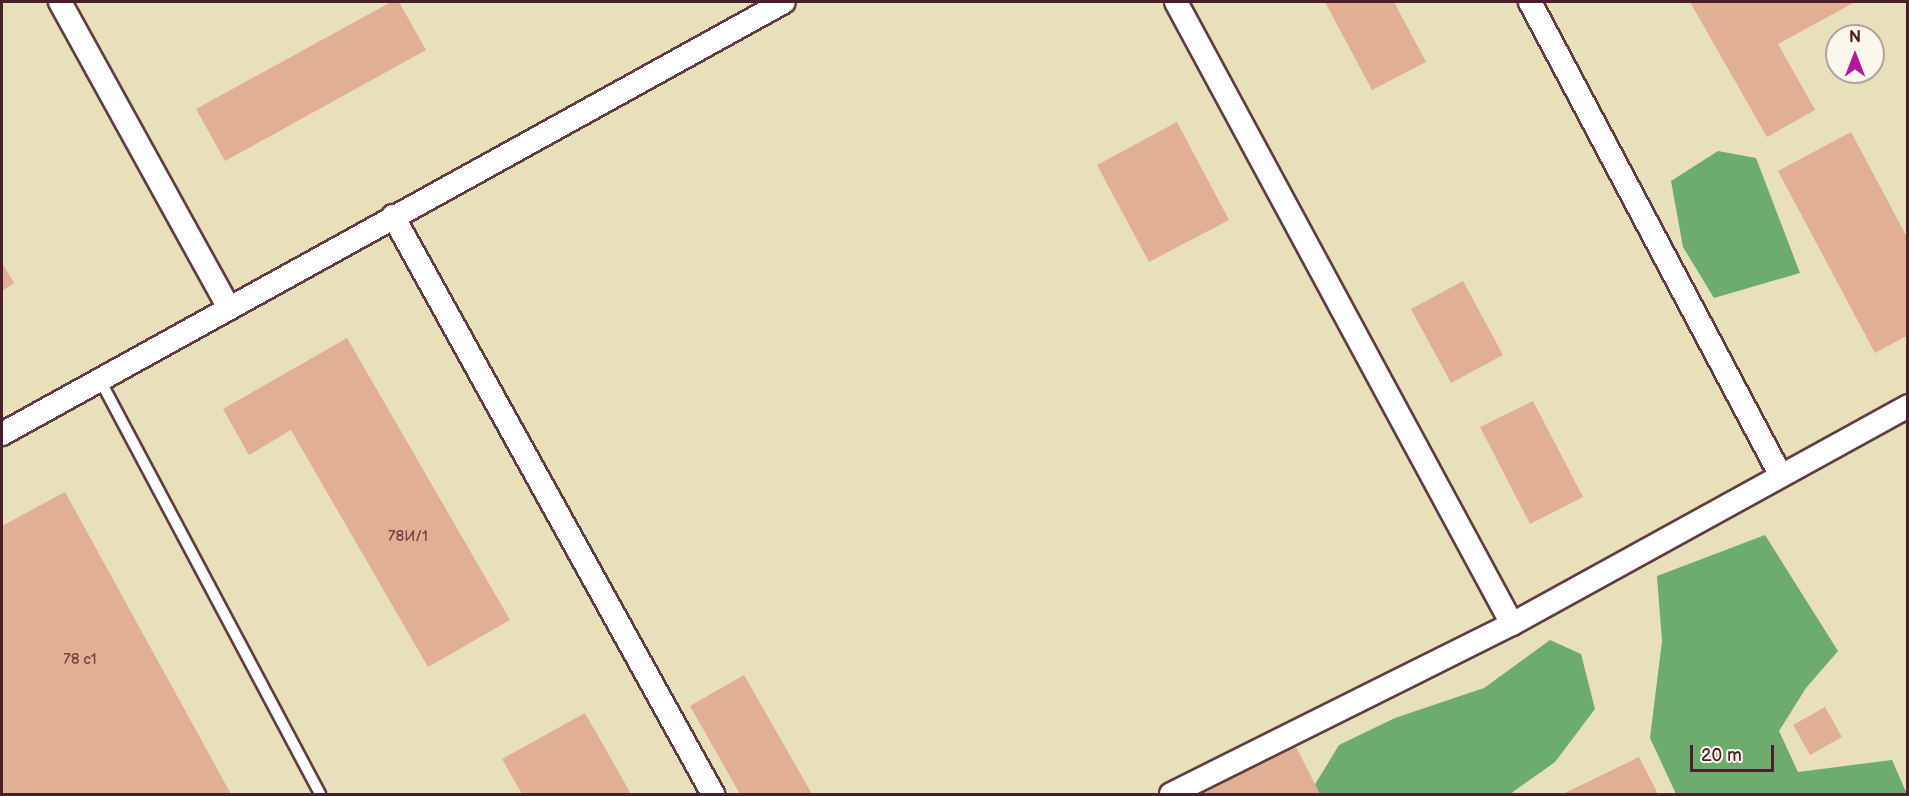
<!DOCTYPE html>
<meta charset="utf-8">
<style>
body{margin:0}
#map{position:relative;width:1909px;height:796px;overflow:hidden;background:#e7e0bb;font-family:"Balsamiq Sans",sans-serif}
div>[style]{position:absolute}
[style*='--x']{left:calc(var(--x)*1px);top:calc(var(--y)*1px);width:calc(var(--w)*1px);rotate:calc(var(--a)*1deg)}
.forest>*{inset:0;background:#6eac6d}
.building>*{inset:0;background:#e1af93}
.roads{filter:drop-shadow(2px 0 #623c41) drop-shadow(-2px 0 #623c41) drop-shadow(0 2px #623c41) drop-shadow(0 -2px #623c41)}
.service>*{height:10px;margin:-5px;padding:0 5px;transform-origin:5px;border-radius:5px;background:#fff}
.minor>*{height:22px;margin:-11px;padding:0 11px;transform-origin:11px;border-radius:11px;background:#fff}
span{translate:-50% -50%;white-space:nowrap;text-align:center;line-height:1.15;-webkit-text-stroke:4.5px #fbf7ec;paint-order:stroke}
.number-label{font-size:15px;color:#704345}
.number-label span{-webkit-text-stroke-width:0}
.frame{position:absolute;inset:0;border:3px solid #4a1f2b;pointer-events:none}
.north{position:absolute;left:1825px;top:24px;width:60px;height:60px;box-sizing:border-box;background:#fbf7ec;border:2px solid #b4a19f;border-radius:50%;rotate:0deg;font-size:16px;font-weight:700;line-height:24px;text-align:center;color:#4a1f2b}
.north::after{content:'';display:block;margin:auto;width:21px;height:27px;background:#b5179e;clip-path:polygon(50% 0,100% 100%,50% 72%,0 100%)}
.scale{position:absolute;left:1690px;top:745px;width:84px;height:27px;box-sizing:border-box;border:3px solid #4a1f2b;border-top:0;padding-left:8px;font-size:18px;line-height:21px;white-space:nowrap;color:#4a1f2b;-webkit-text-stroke:4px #fbf7ec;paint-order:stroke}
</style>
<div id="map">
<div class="forest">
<div style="clip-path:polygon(1718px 151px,1756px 158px,1800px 273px,1714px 298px,1683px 247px,1671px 181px)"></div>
<div style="clip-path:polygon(1765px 535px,1838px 651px,1806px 688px,1779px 731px,1798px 772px,1892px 760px,1907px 794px,1676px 794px,1650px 738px,1662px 641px,1657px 576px)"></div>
<div style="clip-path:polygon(1550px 640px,1581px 654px,1595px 709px,1555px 762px,1510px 794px,1317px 794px,1314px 786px,1339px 745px,1395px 718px,1484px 688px)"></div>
</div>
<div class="building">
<div style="clip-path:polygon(391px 2px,399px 2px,426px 50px,225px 161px,196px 109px)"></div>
<div style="clip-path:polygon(1325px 2px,1394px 2px,1426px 62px,1372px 90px)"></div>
<div style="clip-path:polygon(1690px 2px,1855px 2px,1778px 44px,1815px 110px,1767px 137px)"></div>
<div style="clip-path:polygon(1177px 122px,1229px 220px,1149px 262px,1097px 165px)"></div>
<div style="clip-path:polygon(1851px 132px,1908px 239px,1908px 335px,1875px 353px,1778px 171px)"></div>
<div style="clip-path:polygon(2px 263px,14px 283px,2px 291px)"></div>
<div style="clip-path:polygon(1463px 281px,1503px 355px,1451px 383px,1411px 309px)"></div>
<div style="clip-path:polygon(347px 338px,510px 620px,428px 667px,291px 430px,249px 455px,223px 409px)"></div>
<div style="clip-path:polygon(1533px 401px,1583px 497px,1530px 524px,1480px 427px)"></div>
<div style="clip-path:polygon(65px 492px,231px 794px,2px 794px,2px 526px)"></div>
<div style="clip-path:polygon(744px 675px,812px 794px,740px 794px,690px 706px)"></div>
<div style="clip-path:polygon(1825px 707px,1842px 737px,1810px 755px,1793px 725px)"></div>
<div style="clip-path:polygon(585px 713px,631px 794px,522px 794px,502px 759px)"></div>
<div style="clip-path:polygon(1294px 743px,1320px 794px,1194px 794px)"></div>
<div style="clip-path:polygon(1639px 757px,1658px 794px,1563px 794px)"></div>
</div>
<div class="roads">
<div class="service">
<div style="--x:100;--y:380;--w:469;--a:62"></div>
</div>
<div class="minor">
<div style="--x:60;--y:2;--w:350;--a:61.1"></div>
<div style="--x:1176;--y:2;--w:707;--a:61.62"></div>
<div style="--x:1530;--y:2;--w:536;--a:62.1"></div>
<div style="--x:393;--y:216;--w:661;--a:61.03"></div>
<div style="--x:2;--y:434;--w:893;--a:-28.92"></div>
<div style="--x:1171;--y:794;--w:381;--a:-26.5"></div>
<div style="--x:1512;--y:624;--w:452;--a:-28.8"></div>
</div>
</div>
<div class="number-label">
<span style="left:408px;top:537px">78И/1</span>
<span style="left:80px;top:660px">78 с1</span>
</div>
<div class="frame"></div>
<div class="north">N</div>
<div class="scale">20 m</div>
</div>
